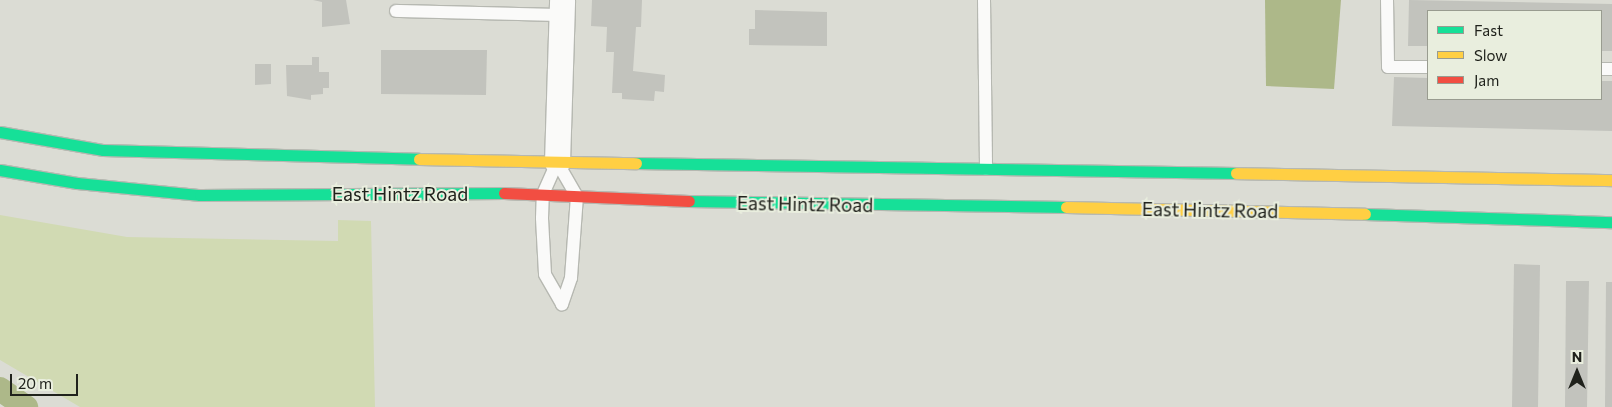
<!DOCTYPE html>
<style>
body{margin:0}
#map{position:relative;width:1612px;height:407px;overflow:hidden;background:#dbdcd4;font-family:Commissioner,sans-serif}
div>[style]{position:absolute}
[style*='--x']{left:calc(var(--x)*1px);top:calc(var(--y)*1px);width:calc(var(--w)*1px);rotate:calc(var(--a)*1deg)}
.green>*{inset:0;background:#d1dab3}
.water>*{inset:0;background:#adb889}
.canal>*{height:24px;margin:-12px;padding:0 12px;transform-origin:12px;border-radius:12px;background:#adb889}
.building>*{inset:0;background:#c2c3bd}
.roads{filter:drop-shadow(1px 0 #b6b8b1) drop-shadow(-1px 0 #b6b8b1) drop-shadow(0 1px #b6b8b1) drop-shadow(0 -1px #b6b8b1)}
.lane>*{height:12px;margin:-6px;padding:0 6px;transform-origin:6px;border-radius:6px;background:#fafaf9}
.street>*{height:25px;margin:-12.5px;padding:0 12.5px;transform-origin:12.5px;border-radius:12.5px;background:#fafaf9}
.fast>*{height:11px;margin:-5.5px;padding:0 5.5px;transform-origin:5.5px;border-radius:5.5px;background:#16e098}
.slow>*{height:11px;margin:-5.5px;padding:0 5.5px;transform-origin:5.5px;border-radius:5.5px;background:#ffcf43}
.jam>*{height:11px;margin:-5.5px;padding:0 5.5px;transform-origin:5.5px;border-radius:5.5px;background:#f24e42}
span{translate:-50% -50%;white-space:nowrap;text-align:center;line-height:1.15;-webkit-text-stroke:4px #e9eede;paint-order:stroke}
.street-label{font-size:19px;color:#20221c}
.legend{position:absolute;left:1427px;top:10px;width:175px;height:90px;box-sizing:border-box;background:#e9eede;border:1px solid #999c90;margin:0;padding:6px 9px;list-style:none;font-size:15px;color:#20221c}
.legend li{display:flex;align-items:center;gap:10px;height:25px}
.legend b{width:25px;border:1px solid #999c90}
.north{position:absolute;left:1552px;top:347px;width:50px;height:50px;-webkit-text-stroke:4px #e9eede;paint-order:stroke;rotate:0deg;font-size:14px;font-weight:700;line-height:20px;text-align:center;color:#20221c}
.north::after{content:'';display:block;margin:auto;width:18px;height:22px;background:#20221c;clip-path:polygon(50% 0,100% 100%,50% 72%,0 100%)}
.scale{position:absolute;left:10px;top:374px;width:68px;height:22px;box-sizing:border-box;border:2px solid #20221c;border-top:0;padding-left:6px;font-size:15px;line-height:18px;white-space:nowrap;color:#20221c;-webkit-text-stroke:4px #e9eede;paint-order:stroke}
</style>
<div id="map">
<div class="green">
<div style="clip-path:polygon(0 215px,127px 237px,338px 241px,338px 220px,371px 221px,375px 407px,80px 407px,0 360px)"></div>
</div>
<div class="water">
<div style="clip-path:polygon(1265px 0,1341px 0,1334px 89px,1266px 86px)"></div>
</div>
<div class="canal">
<div style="--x:0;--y:389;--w:32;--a:35"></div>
</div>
<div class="building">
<div style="clip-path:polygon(313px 0,346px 0,350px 24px,322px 27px,322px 2px)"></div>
<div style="clip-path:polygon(592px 0,642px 0,641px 27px,636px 27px,633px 71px,665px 75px,664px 92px,655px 91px,654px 101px,622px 99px,622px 93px,612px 93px,614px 52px,606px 52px,607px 27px,591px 26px)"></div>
<div style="clip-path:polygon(1409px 0,1612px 4px,1612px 51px,1601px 51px,1601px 11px,1428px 11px,1428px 46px,1408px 46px)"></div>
<div style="clip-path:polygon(755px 10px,827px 12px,827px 46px,749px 45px,749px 29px,755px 29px)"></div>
<div style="clip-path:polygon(381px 50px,487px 50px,486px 95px,381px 94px)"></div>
<div style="clip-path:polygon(312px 57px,319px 57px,319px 72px,329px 72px,329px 88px,323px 88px,323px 94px,311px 95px,311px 100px,287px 96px,286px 65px,312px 65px)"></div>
<div style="clip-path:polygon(255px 64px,271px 64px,271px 84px,255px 85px)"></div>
<div style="clip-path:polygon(1394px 77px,1428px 78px,1428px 99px,1601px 99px,1601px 81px,1612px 81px,1612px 131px,1392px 126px)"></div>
<div style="clip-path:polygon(1514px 264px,1540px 265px,1538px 407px,1512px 407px)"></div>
<div style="clip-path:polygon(1566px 281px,1589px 281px,1587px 407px,1565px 407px)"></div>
<div style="clip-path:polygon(1606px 282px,1612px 282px,1612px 407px,1605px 407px)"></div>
</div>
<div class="roads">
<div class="lane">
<div style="--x:984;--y:0;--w:169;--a:89.3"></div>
<div style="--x:1387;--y:0;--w:67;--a:89.1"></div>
<div style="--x:1388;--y:67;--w:40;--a:0"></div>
<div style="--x:396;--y:11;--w:166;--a:1.4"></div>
<div style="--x:1601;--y:69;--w:11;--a:0"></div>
<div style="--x:557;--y:162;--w:39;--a:60"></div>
<div style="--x:577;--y:196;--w:82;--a:94.2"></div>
<div style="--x:571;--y:278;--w:28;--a:109"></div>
<div style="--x:562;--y:304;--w:34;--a:-120"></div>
<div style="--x:545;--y:274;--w:56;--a:-93.1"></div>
<div style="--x:542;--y:218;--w:24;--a:-88"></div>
<div style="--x:543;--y:194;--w:35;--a:-66"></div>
</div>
<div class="street">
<div style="--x:557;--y:162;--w:162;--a:-88.2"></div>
</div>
<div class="fast">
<div style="--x:0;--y:132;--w:105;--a:9.9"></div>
<div style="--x:103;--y:150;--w:316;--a:1.6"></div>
<div style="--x:636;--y:163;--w:600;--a:0.95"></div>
<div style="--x:0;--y:170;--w:78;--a:9.6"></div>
<div style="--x:77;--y:183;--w:124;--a:5.6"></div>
<div style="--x:200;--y:195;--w:304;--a:-0.4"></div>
<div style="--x:689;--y:201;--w:377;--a:0.9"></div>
<div style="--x:1365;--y:214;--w:247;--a:1.9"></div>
</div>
<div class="slow">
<div style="--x:419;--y:159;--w:217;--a:1.1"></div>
<div style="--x:1236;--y:173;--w:376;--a:1.1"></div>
<div style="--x:1066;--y:207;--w:299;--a:1.3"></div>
</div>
<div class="jam">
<div style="--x:504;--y:193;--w:185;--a:2.5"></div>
</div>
</div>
<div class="street-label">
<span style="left:400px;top:194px">East Hintz Road</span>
<span style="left:805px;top:204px;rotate:1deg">East Hintz Road</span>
<span style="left:1210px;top:210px;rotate:1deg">East Hintz Road</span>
</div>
<ul class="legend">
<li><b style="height:6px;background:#16e098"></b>Fast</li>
<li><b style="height:6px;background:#ffcf43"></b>Slow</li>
<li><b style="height:6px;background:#f24e42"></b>Jam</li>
</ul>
<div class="north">N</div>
<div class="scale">20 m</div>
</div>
